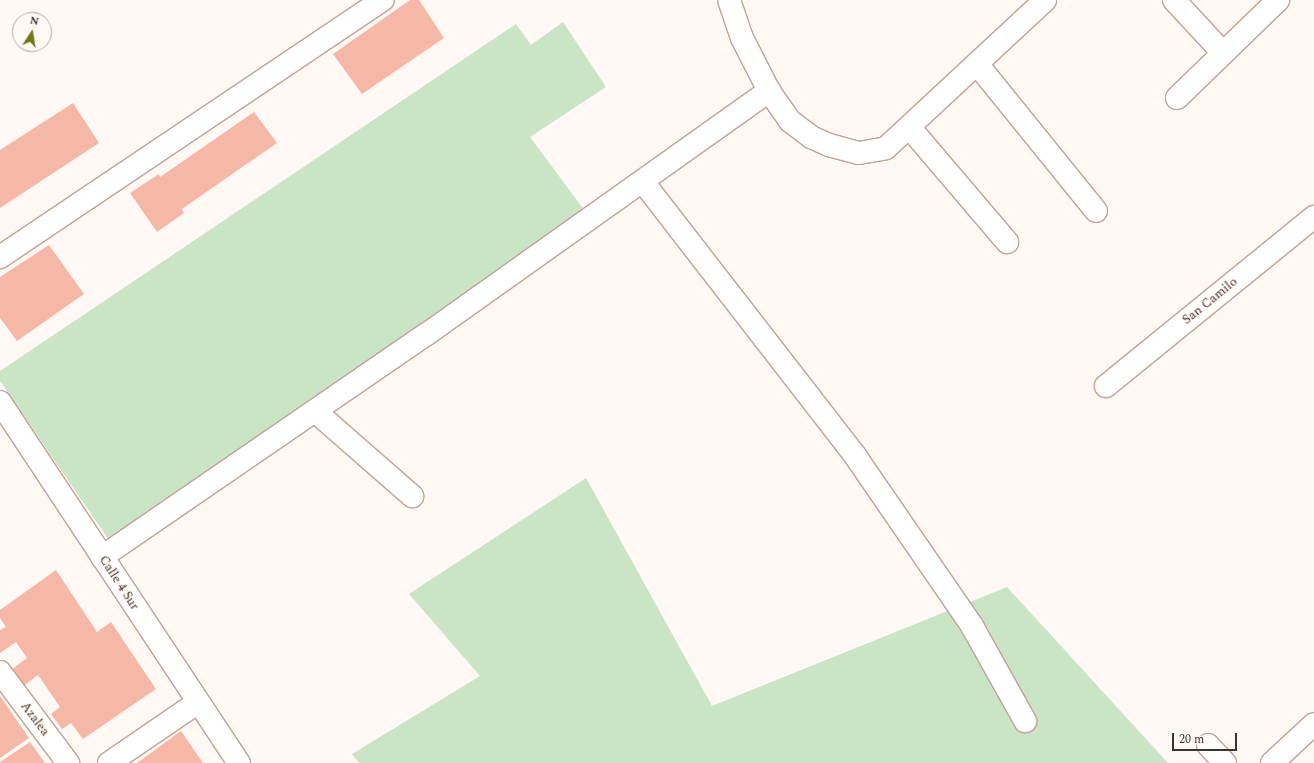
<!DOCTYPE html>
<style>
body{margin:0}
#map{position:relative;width:1314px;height:763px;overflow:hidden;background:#fff8f5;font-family:Spectral,serif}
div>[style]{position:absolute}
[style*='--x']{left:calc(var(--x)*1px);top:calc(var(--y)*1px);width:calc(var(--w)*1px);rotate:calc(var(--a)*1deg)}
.green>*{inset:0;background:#c9e5c6}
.building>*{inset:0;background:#f5b8a7}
.roads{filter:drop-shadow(1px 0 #c2a297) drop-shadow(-1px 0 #c2a297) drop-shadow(0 1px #c2a297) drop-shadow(0 -1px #c2a297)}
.minor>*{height:22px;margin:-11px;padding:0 11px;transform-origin:11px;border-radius:11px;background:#fff}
span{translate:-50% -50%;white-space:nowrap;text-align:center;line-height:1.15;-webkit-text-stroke:3.5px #fff8f5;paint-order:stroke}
.street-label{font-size:13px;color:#3f322e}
.north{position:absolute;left:12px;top:12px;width:40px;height:40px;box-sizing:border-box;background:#fff8f5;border:1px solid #b2a9a5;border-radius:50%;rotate:12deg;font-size:11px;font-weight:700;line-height:16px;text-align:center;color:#3f322e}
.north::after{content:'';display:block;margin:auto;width:14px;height:18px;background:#74751b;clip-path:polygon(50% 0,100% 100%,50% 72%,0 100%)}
.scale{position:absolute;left:1172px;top:733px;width:65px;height:18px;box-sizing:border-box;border:2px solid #3f322e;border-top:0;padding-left:5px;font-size:12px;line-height:14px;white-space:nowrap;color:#3f322e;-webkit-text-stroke:3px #fff8f5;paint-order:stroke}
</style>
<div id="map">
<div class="green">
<div style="clip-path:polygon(563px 22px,606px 87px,530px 137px,585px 211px,109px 540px,0 381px,0 371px,516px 24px,531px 45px)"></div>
<div style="clip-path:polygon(586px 478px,712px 706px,1007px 587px,1168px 763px,359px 763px,352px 754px,480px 676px,409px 594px)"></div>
</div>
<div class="building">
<div style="clip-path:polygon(410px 0,419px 0,444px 38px,362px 94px,333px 54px)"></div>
<div style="clip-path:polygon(73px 103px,99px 143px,0 208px,0 150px)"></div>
<div style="clip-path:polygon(254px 112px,277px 143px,182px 209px,184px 213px,157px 232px,130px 193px,159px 174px,160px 177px)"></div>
<div style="clip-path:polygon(49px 245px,84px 294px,17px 341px,0 318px,0 277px)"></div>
<div style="clip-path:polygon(56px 570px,97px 632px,111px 622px,156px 689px,83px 739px,71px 723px,62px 729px,51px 714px,60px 707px,38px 675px,22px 687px,11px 670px,27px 658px,16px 642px,0 653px,0 630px,6px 627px,0 618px,0 610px)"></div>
<div style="clip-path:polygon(0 696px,29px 738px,0 758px)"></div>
<div style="clip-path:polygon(181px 731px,203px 763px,137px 763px)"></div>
<div style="clip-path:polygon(30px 742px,45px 763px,0 763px,0 762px)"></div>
</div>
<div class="roads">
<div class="minor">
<div style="--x:729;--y:0;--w:40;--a:71.1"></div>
<div style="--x:742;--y:38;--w:59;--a:63"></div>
<div style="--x:769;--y:91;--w:37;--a:55"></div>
<div style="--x:790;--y:121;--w:26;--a:37"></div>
<div style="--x:811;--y:137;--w:20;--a:24"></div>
<div style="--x:829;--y:145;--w:31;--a:15"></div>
<div style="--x:859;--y:153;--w:27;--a:-10"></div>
<div style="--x:886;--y:148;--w:217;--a:-42.9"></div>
<div style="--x:1174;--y:0;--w:72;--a:47.2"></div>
<div style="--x:977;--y:64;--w:189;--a:51"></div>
<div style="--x:1177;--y:98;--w:141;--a:-44.1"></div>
<div style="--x:910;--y:128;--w:150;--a:49.6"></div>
<div style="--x:643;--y:182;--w:348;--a:52.2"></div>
<div style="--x:856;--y:457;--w:205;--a:55.5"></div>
<div style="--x:972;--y:626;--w:109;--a:60.8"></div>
<div style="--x:0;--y:257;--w:461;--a:-33.9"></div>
<div style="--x:1106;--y:386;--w:268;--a:-39.1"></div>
<div style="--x:0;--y:402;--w:433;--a:56.5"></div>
<div style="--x:316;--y:412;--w:128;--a:41.2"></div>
<div style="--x:102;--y:557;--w:394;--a:-34.5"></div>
<div style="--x:427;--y:334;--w:420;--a:-35.4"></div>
<div style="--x:0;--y:672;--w:114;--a:53.2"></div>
<div style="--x:1208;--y:745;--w:25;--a:47"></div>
<div style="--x:109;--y:763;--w:107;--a:-34.3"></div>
<div style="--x:1272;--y:763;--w:57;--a:-42.9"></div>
</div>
</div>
<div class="street-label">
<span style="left:1210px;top:301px;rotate:-39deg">San Camilo</span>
<span style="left:119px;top:583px;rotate:57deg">Calle 4 Sur</span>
<span style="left:35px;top:719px;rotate:53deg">Azalea</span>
</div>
<div class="north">N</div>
<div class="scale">20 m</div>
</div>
